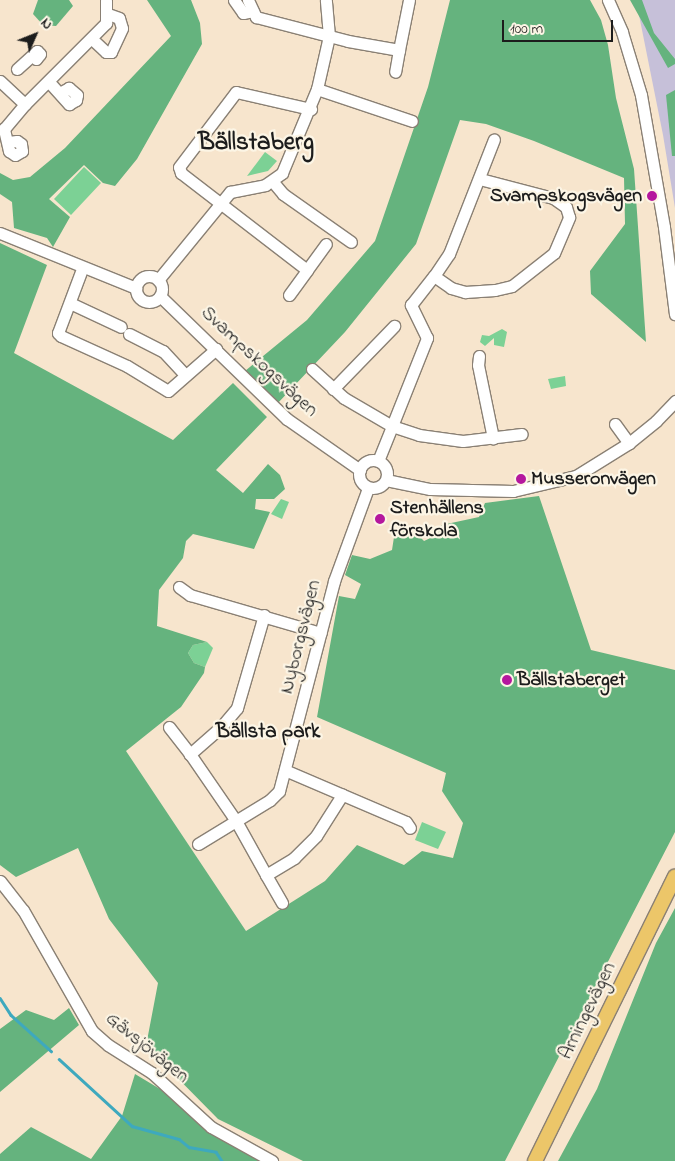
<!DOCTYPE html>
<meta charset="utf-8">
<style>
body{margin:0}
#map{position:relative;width:675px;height:1161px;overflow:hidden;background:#f7e5cd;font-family:"Indie Flower",sans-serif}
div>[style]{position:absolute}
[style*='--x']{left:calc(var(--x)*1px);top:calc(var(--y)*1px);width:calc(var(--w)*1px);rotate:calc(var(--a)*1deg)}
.industrial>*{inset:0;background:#c6c0d9}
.green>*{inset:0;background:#7cd195}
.forest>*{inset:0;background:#65b37e}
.stream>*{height:2.5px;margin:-1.25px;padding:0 1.25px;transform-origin:1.25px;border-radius:1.25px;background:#3ea9be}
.roads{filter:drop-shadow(1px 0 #8a8074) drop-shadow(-1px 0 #8a8074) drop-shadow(0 1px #8a8074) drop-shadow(0 -1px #8a8074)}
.minor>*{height:11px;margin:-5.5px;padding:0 5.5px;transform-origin:5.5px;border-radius:5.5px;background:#fff}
.minor>.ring{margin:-5.5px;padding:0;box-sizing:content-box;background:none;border:11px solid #fff;border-radius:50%}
.major>*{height:14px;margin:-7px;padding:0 7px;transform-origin:7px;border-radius:7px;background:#ecc669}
.dots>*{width:14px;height:14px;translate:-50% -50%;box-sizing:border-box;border:2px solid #fcf5e5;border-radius:50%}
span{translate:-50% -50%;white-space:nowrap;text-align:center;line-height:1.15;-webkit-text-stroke:4.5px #fcf5e5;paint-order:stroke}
.poi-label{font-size:20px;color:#1c1c1c;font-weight:700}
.right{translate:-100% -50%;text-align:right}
.left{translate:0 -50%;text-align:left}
.street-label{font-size:20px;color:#1c1c1c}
.neighbourhood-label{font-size:21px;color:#1c1c1c;font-weight:700}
.district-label{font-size:25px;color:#1c1c1c;font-weight:700}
.north{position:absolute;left:10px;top:10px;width:50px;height:50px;-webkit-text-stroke:4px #fcf5e5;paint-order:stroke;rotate:46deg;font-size:14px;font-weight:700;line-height:20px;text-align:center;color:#1c1c1c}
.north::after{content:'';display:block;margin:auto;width:18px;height:22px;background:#1c1c1c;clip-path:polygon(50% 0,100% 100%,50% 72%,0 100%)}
.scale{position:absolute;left:502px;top:20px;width:111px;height:22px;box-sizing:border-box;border:2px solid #1c1c1c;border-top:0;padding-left:6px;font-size:15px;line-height:18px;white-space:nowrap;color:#1c1c1c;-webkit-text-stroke:4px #fcf5e5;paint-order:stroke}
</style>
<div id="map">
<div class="industrial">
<div style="clip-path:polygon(636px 0,675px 0,675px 208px,663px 135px)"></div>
</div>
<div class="green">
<div style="clip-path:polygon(265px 152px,277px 161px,268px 171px,247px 176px)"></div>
<div style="clip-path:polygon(84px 167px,101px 183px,71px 215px,54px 199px)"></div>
<div style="clip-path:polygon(502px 329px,507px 332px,504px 347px,494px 345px,494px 338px,485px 346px,480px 342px,482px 335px,489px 336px)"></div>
<div style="clip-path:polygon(565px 376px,566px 386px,551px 389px,548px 379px)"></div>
<div style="clip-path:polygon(281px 499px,289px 502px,282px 519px,271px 514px)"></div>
<div style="clip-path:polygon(207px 642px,213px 648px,205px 667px,194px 663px,188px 653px,193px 645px)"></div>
<div style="clip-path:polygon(422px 822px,446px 832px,438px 849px,415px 840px)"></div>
</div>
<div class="forest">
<div style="clip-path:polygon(38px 0,69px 0,73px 6px,56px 26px,43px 25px,33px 14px)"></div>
<div style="clip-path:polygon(147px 0,191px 0,200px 23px,202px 44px,137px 159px,115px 186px,103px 183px,84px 165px,49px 199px,70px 217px,53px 247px,47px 238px,14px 228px,12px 202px,0 194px,0 173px,13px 180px,30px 177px,65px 148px,171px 36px)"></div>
<div style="clip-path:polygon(450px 0,590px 0,601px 20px,608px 45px,616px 98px,634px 169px,646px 342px,591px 294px,590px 271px,625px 224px,624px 178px,534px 141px,486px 124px,460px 120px,416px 244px,345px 332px,277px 404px,245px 371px,307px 320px,375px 241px,428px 87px)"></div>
<div style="clip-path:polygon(630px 0,642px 0,654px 33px,675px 59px,675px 64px,668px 68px)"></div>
<div style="clip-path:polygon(675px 90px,675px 156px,672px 156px,666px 95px)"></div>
<div style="clip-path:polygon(0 243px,47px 265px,14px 353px,173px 440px,233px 383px,267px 417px,216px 470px,243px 493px,268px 464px,280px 475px,285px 489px,274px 499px,256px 499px,255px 509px,270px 512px,254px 549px,193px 534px,186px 541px,183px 558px,159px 590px,157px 626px,207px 642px,193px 645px,188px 653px,194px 663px,205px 667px,204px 673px,181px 707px,126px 751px,246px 931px,325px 881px,357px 845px,404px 865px,422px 851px,453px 858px,463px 823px,442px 791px,446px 773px,317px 717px,339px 596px,355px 599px,361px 584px,345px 575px,352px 555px,370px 559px,392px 550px,394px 537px,405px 530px,416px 533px,424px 541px,437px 535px,442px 525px,479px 517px,485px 503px,539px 496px,591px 650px,675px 670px,675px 832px,505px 1161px,303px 1161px,218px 1119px,146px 1046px,158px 983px,109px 919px,78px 848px,16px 877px,0 865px)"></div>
<div style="clip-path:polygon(675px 908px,675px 1161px,558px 1161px,597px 1089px,656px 943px)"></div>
<div style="clip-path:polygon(69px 1008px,79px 1025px,0 1092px,0 1029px,26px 1010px,54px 1020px)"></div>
<div style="clip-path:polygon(135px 1074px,165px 1092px,206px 1131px,261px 1161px,0 1161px,0 1154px,31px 1127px,91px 1159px,122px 1116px)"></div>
</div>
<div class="stream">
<div style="--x:0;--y:998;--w:20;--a:57"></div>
<div style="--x:11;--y:1015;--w:54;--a:42"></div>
<div style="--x:59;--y:1059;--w:99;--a:42.5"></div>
<div style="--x:132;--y:1126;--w:49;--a:15.5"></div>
<div style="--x:179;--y:1139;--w:13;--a:39"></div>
<div style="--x:189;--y:1147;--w:27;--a:10"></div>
<div style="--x:216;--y:1152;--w:11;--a:56"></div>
</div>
<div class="roads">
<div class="minor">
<div style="--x:234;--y:0;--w:16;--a:55"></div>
<div style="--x:243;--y:13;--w:10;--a:-11"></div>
<div style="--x:248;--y:0;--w:19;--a:65"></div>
<div style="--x:256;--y:17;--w:95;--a:14.6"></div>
<div style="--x:348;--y:41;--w:52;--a:10"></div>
<div style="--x:399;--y:50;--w:22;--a:100"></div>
<div style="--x:608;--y:0;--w:35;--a:66"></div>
<div style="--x:622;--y:32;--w:66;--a:73.2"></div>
<div style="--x:641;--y:95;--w:134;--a:80.1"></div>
<div style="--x:664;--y:227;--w:88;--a:82.8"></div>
<div style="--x:92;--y:39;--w:19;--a:43"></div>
<div style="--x:106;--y:52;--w:5;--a:0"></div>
<div style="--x:111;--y:52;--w:26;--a:-65"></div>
<div style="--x:122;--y:28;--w:10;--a:-107"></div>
<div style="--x:119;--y:18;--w:12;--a:-160"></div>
<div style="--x:399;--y:50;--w:51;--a:-78.7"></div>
<div style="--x:17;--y:69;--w:27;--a:-42"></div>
<div style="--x:37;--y:51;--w:4;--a:45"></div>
<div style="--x:40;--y:54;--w:6;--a:129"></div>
<div style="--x:36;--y:59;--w:5;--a:-127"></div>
<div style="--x:0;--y:81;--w:34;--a:43"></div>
<div style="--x:25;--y:104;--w:115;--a:-45"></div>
<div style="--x:106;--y:23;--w:23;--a:-90"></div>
<div style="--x:49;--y:82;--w:30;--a:48"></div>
<div style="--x:69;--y:104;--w:8;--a:-30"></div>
<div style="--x:76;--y:100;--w:5;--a:-79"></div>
<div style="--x:77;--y:95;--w:11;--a:-139"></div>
<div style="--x:69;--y:88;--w:9;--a:153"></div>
<div style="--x:317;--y:89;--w:100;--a:18.6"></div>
<div style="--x:8;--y:142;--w:9;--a:-6"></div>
<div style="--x:17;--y:141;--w:5;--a:37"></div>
<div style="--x:21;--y:144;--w:7;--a:82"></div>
<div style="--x:22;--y:151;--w:8;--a:150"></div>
<div style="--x:15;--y:155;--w:7;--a:-146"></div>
<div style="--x:9;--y:151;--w:23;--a:-103"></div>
<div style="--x:4;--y:129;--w:33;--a:-50"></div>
<div style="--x:273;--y:182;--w:16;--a:50"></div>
<div style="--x:283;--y:194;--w:83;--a:35.2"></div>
<div style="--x:0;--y:233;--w:147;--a:22"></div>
<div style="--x:82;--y:269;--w:68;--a:110.6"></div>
<div style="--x:58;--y:333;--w:4;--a:45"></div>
<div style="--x:61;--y:336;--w:72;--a:24.4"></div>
<div style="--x:127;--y:366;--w:48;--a:31.4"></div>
<div style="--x:168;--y:391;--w:64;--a:-41.2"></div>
<div style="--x:307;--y:270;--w:32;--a:-54"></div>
<div style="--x:434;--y:276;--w:27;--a:-56"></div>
<div style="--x:449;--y:254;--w:123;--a:-68.6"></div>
<div class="ring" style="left:136px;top:276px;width:15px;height:15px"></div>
<div style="--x:158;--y:280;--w:114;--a:-50.7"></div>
<div style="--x:230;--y:192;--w:36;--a:-11"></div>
<div style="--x:265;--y:185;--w:21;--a:-35"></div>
<div style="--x:282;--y:173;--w:91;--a:-67.4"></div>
<div style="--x:317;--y:89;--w:54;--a:-77.2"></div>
<div style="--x:329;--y:36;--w:36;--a:-95"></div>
<div style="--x:289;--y:295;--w:31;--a:-54"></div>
<div style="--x:307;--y:270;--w:159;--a:-142.4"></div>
<div style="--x:181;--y:173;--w:6;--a:-108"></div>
<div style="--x:179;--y:167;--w:94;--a:-52.8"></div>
<div style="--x:236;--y:92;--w:77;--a:12.8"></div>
<div style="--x:160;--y:296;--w:177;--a:44.1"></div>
<div style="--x:287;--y:419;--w:89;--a:34.9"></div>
<div style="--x:70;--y:303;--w:56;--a:25.2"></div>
<div style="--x:129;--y:334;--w:38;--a:27"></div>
<div style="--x:163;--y:351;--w:33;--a:47"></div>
<div style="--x:479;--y:356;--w:9;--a:96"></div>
<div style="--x:478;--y:365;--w:75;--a:78.4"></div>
<div style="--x:312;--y:369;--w:43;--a:42.2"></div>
<div style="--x:344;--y:398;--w:56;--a:30.3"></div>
<div style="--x:392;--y:426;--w:95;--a:-68.3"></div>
<div style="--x:427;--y:338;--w:37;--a:-116"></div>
<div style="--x:411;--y:305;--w:37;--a:-52"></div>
<div style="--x:434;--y:276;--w:21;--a:35"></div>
<div style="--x:451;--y:288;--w:15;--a:16"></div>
<div style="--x:465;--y:292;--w:30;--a:-4"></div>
<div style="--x:495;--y:290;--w:17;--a:-13"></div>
<div style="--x:512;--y:286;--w:53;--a:-38.2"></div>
<div style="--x:554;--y:253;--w:39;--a:-67"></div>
<div style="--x:569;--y:217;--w:10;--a:-107"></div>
<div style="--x:566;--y:207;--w:16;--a:-145"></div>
<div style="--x:553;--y:198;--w:75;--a:-165.4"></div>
<div style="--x:333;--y:389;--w:88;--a:-45.9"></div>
<div style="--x:615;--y:424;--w:24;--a:54"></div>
<div class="ring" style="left:359px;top:460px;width:17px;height:17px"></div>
<div style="--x:378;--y:461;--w:38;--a:-68"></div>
<div style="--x:392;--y:426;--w:28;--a:18"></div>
<div style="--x:419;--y:435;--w:44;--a:7.8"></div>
<div style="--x:463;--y:441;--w:59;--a:-6.8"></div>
<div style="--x:386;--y:480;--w:45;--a:11.6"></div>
<div style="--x:430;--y:489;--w:83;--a:1.4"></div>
<div style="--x:513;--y:491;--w:65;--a:-13.4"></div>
<div style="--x:576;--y:476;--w:62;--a:-31.9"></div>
<div style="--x:629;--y:443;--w:35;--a:-39"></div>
<div style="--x:656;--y:421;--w:28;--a:-46"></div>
<div style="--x:179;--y:587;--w:14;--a:36"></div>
<div style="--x:190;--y:595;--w:136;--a:16.2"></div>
<div style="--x:264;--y:615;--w:97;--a:106.2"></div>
<div style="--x:237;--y:708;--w:23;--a:130"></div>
<div style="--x:222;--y:726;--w:43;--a:138.8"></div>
<div style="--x:190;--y:754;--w:81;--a:55.5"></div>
<div style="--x:236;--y:821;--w:62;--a:60.9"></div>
<div style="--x:266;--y:875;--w:33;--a:-31"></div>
<div style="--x:294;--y:858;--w:31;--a:-45"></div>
<div style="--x:316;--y:836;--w:49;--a:-57.6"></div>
<div style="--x:169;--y:727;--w:34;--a:52"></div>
<div style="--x:287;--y:771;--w:129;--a:23.2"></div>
<div style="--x:406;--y:822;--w:7;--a:56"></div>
<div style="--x:198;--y:844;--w:84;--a:-31.4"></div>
<div style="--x:270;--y:800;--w:13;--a:-45"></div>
<div style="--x:279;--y:791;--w:217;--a:-75.3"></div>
<div style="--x:334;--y:581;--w:99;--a:-69.9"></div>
<div style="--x:266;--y:875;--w:32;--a:60"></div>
<div style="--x:0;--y:881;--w:37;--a:52"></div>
<div style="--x:23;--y:910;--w:139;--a:60.3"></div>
<div style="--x:92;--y:1031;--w:21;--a:41"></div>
<div style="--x:108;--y:1045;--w:52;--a:32.5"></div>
<div style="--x:152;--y:1073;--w:80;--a:42.5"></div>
<div style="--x:211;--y:1127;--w:70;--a:29.1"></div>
</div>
<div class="major">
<div style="--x:535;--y:1161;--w:317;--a:-63.8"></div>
</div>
</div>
<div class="dots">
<div style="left:652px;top:196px;background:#b5179e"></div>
<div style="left:521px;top:479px;background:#b5179e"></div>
<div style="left:380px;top:519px;background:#b5179e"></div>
<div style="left:507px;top:680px;background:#b5179e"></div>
</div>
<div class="poi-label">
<span class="right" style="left:642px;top:196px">Svampskogsvägen</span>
<span class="left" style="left:531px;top:479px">Musseronvägen</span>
<span class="left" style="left:390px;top:520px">Stenhällens<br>förskola</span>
<span class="left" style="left:517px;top:680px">Bällstaberget</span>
</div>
<div class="street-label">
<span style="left:259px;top:362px;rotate:43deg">Svampskogsvägen</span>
<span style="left:301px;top:637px;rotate:-76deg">Nyborgsvägen</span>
<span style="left:588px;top:1011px;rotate:-64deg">Arningevägen</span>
<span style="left:147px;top:1048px;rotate:39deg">Gävsjövägen</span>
</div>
<div class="neighbourhood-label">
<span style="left:268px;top:732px">Bällsta park</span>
</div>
<div class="district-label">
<span style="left:256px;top:143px">Bällstaberg</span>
</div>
<div class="north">N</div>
<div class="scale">100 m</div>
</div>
